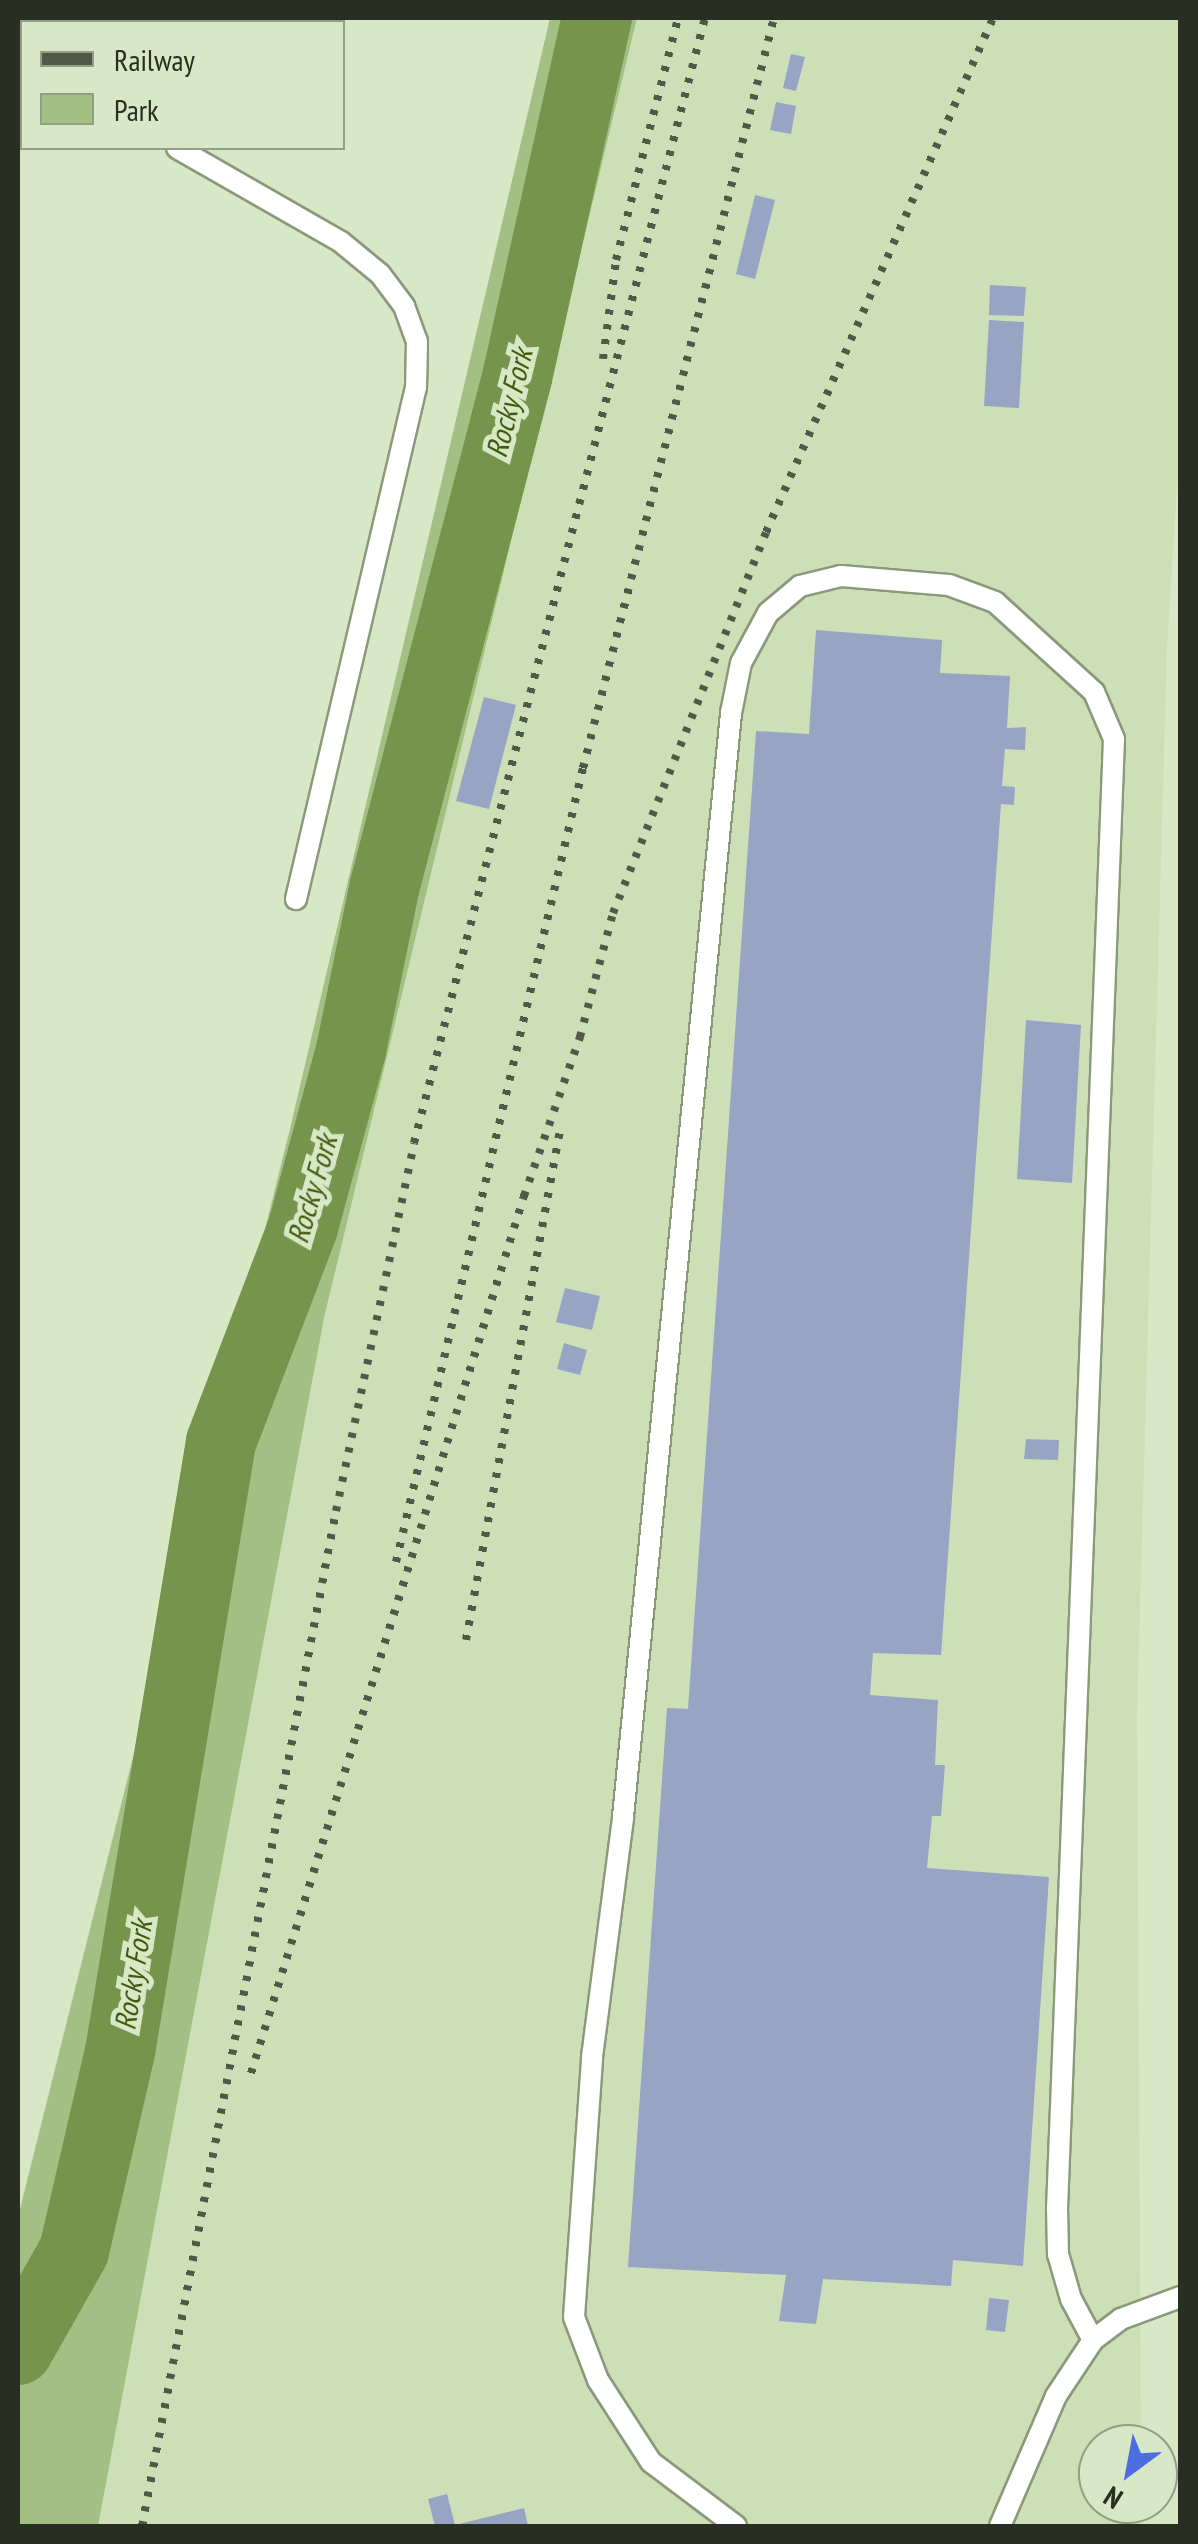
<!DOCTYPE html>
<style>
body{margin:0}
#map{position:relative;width:1198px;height:2544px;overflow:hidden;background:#d8e8c7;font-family:"PT Sans Narrow",sans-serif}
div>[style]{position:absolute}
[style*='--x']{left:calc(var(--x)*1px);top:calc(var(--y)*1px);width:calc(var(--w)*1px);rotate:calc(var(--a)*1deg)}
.built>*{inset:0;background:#ccdfb7}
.green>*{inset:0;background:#a3c084}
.river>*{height:70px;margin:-35px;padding:0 35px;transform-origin:35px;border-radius:35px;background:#75954d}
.building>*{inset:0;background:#98a4c4}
.roads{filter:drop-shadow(2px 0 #8a997a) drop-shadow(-2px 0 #8a997a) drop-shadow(0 2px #8a997a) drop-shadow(0 -2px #8a997a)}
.lane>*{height:20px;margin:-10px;padding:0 10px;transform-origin:10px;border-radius:10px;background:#fff}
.rail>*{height:8px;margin-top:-4px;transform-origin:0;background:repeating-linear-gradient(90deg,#505847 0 5px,transparent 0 15px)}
span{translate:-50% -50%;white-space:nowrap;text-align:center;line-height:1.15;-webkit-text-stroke:10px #d8e8c7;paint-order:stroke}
.water-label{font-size:30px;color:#3f5c0d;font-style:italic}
.frame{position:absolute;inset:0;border:20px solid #282e21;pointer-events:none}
.legend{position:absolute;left:20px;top:20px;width:325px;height:130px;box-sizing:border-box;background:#d8e8c7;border:2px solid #929e85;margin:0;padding:12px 18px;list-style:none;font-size:30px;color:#282e21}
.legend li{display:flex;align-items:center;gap:20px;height:50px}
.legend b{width:50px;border:2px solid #929e85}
.north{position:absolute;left:1078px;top:2424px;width:100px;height:100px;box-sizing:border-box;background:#d8e8c7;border:2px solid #929e85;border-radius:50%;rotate:212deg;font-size:28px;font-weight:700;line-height:40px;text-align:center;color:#282e21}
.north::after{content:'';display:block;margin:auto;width:35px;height:45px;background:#4e6de1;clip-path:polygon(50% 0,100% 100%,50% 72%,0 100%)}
</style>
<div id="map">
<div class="built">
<div style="clip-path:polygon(637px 18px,1180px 18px,1180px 440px,1167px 647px,1137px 1715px,1141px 2444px,1098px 2444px,1098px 2504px,1141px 2504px,1141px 2526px,98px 2526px,324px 1318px)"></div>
</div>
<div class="green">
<div style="clip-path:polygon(550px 18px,637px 18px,324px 1318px,98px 2526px,18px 2526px,18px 2217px,289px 1133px)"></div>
</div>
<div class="river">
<div style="--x:18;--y:2350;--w:114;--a:-60.5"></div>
<div style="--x:74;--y:2251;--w:204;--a:-77"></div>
<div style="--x:120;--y:2052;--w:618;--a:-80.6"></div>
<div style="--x:221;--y:1442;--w:230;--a:-69.1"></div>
<div style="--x:303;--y:1227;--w:183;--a:-74.8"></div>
<div style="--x:351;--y:1050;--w:168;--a:-78.4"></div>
<div style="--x:385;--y:885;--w:524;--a:-75.41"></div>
<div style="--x:517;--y:378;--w:369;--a:-77.5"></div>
</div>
<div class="building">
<div style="clip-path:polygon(791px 54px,805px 57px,796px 91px,783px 88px)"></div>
<div style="clip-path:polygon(776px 102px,796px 106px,791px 134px,770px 130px)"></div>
<div style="clip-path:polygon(755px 195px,775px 200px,755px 279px,736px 274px)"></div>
<div style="clip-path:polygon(990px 285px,1026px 287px,1024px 316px,989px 315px)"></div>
<div style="clip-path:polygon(989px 320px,1024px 322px,1019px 408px,984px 406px)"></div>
<div style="clip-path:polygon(816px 630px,942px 640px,940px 673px,1010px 676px,1007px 728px,1026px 727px,1025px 750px,1005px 749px,1002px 786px,1015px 787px,1014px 805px,1001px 804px,941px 1655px,873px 1653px,870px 1695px,938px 1700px,935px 1765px,945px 1765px,941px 1816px,932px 1816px,927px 1868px,1049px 1877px,1023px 2266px,953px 2260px,951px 2286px,823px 2279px,816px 2324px,779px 2321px,786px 2275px,628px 2267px,667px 1708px,688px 1709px,756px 731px,809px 734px)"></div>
<div style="clip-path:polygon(484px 697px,516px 705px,489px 809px,456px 801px)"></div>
<div style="clip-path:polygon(1026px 1020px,1081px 1025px,1072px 1183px,1017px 1179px)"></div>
<div style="clip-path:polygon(565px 1288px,600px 1296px,592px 1330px,556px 1322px)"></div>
<div style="clip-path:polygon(564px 1343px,587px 1350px,580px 1375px,557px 1369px)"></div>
<div style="clip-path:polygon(1026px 1439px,1059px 1440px,1058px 1460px,1024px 1459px)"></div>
<div style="clip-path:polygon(989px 2298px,1009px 2300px,1005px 2332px,986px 2330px)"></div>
<div style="clip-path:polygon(447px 2494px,455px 2525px,524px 2508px,528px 2526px,435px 2526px,428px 2499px)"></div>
</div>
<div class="roads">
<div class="lane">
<div style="--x:18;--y:52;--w:5;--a:37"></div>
<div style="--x:177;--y:148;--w:189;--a:29.8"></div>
<div style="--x:341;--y:242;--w:50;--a:39.4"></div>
<div style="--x:380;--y:274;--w:40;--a:53"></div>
<div style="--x:404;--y:306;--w:37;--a:70"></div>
<div style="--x:417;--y:341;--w:46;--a:91.2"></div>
<div style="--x:416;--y:387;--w:526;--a:103.19"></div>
<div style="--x:736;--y:2526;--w:106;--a:-143"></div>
<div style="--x:651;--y:2462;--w:98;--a:-122.9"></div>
<div style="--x:598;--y:2380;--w:67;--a:-110.9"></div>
<div style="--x:574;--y:2317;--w:261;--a:-86"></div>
<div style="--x:592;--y:2057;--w:242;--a:-82.6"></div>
<div style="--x:623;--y:1817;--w:1109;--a:-84.41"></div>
<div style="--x:731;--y:713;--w:51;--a:-78.7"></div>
<div style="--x:741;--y:663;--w:57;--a:-61.6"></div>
<div style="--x:768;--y:613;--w:42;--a:-40.2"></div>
<div style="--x:800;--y:586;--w:42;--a:-13.7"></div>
<div style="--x:841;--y:576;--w:108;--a:4.8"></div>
<div style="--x:949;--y:585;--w:49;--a:20.3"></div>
<div style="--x:995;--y:602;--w:134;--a:42.3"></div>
<div style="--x:1094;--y:692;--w:51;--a:66.9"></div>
<div style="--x:1114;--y:739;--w:1469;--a:92.22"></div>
<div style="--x:1057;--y:2207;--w:47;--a:88.8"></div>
<div style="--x:1058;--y:2254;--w:47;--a:73.9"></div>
<div style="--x:1071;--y:2299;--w:47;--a:61.8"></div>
<div style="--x:1000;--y:2526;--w:142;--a:-66.7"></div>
<div style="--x:1056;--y:2396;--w:67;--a:-56.5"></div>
<div style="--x:1093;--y:2340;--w:35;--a:-37"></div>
<div style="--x:1121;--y:2319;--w:63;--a:-20.4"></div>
</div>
</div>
<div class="rail">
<div style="--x:603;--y:359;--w:100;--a:-82.5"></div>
<div style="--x:616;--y:260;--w:250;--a:-75.6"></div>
<div style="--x:396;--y:1562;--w:816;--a:-76.75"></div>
<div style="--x:583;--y:768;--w:774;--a:-75.71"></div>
<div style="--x:466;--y:1640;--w:524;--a:-79.55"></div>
<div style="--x:251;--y:2073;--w:919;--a:-72.71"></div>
<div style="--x:524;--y:1196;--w:169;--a:-70.6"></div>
<div style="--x:580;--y:1037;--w:128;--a:-75.1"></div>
<div style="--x:613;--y:913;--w:411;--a:-68.1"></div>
<div style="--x:766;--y:532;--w:562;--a:-66.17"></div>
<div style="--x:142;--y:2526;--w:1033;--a:-79.18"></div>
<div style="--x:336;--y:1511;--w:376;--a:-78"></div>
<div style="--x:414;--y:1143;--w:1162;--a:-75.5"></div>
</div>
<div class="water-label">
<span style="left:509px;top:403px;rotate:-76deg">Rocky Fork</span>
<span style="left:312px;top:1189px;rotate:-74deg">Rocky Fork</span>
<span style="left:133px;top:1975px;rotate:-81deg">Rocky Fork</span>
</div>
<div class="frame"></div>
<ul class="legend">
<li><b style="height:12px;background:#505847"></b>Railway</li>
<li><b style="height:28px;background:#a3c084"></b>Park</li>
</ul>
<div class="north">N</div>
</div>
